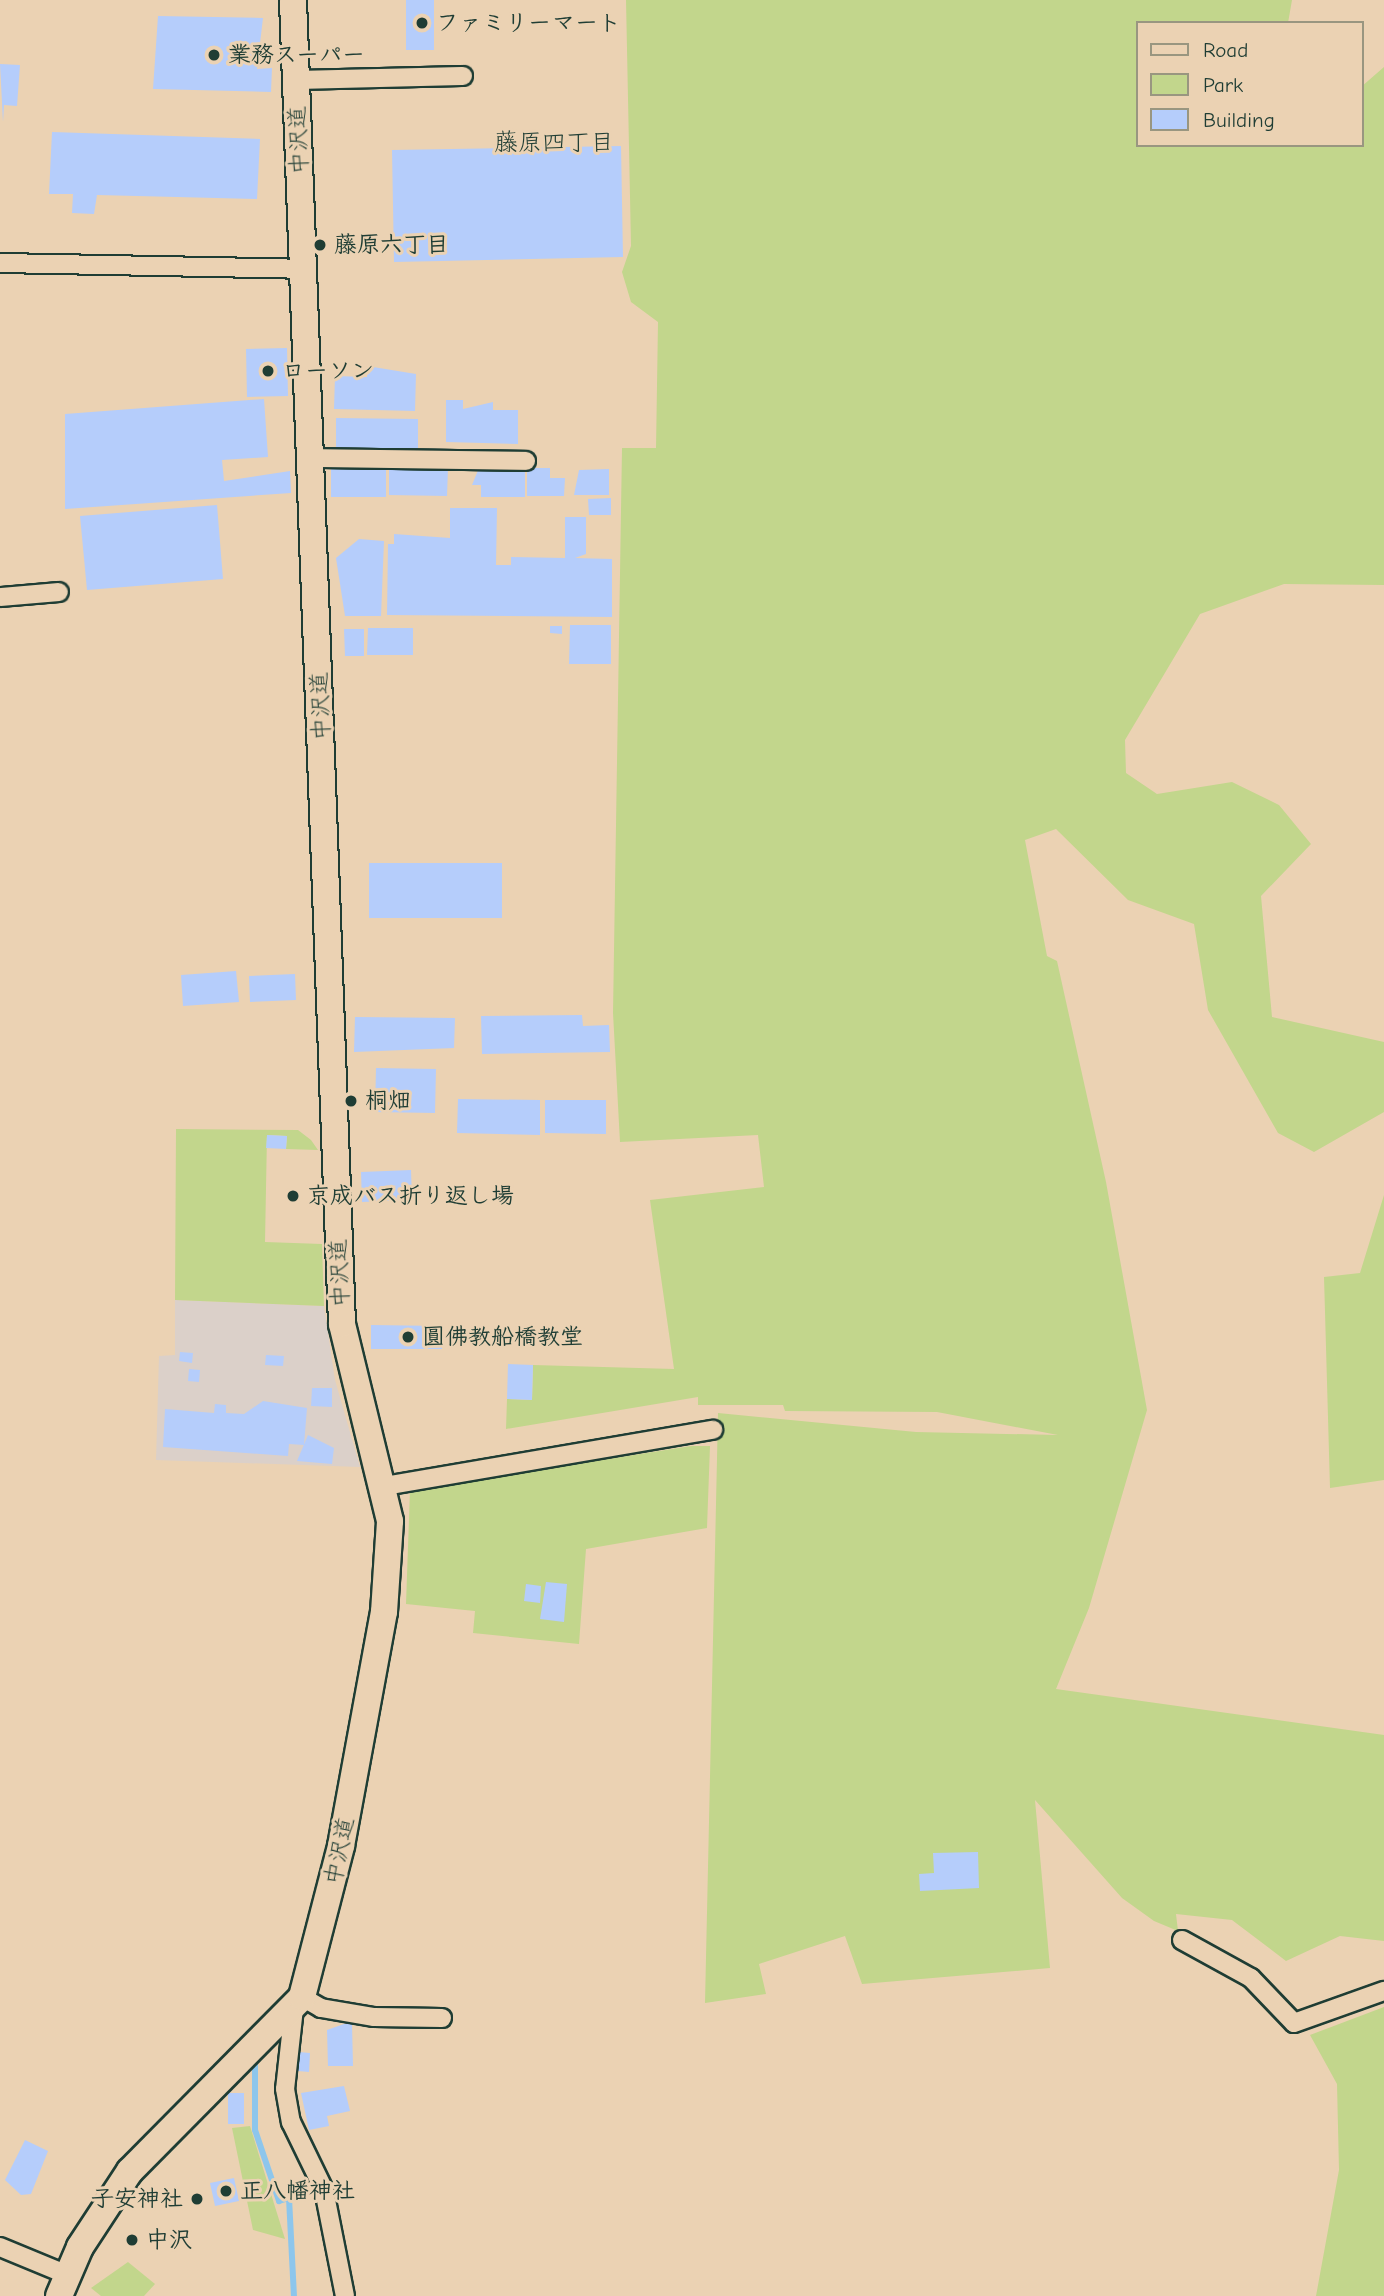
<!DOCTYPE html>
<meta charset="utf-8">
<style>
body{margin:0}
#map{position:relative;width:1384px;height:2296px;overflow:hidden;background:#ebd2b3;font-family:"Comic Neue","Klee One",sans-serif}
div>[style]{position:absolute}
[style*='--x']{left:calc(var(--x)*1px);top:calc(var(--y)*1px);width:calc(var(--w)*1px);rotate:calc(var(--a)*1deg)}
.built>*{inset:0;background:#dbd0c9}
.green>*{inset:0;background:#c2d68c}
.stream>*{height:6px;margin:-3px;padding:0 3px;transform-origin:3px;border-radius:3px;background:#8dc6ec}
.building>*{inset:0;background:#b5cdfb}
.roads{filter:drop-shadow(2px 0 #1f3d34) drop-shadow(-2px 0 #1f3d34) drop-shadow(0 2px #1f3d34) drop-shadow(0 -2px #1f3d34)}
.street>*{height:18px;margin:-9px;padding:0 9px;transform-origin:9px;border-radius:9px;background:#ebd2b3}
.secondary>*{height:26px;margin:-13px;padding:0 13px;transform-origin:13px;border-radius:13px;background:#ebd2b3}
.dots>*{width:19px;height:19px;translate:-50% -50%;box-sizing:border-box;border:4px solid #ebd2b3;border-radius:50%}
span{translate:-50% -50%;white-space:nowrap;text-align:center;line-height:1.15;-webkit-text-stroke:6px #ebd2b3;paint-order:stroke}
.poi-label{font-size:23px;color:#1f3d34;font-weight:700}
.left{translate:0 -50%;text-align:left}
.right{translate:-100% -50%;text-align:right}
.street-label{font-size:23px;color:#1f3d34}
.neighbourhood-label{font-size:24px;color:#1f3d34}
.legend{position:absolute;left:1136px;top:21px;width:228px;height:126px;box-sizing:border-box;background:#ebd2b3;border:2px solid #999680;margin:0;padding:9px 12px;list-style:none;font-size:21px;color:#1f3d34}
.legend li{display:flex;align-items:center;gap:14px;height:35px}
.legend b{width:35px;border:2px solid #999680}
</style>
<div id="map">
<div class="built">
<div style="clip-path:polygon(175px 1300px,324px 1306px,335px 1380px,360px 1467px,156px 1460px,159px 1356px,175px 1355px)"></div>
</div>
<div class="green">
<div style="clip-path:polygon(626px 0,1292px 0,1288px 23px,1137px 23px,1137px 145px,1361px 145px,1361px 87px,1384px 67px,1384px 585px,1284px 584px,1200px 614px,1125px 740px,1126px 773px,1157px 794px,1232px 782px,1279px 805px,1311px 844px,1261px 896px,1272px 1017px,1384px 1042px,1384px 1112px,1314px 1152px,1278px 1133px,1208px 1010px,1194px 924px,1128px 900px,1056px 829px,1025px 840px,1047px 956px,1057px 961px,1106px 1182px,1147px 1410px,1089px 1608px,1056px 1689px,1384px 1735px,1384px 1941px,1340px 1936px,1286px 1961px,1232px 1920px,1176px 1914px,1178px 1931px,1154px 1921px,1122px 1898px,1035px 1800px,1050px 1968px,862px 1984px,845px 1936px,759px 1964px,766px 1994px,705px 2003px,718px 1413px,916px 1432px,1058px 1435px,937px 1412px,785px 1411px,783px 1405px,698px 1405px,698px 1397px,506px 1429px,507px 1399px,532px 1400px,533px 1365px,674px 1369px,650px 1200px,764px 1187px,758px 1135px,620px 1142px,613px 1013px,622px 448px,656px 448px,658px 322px,631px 302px,622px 272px,631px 246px)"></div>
<div style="clip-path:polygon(176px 1129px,298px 1130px,311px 1140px,318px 1150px,286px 1149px,287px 1136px,267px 1135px,265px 1242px,322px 1244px,324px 1306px,175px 1300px)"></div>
<div style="clip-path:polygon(1384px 1195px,1384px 1480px,1330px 1488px,1324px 1277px,1360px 1273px)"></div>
<div style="clip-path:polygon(691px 1446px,710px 1446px,707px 1528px,586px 1549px,579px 1644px,473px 1633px,475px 1611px,406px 1604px,410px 1490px)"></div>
<div style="clip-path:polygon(1384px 2007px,1384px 2296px,1316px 2296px,1339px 2170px,1337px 2084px,1310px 2035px)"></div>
<div style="clip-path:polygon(250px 2126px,285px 2239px,253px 2230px,232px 2128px)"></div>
<div style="clip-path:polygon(128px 2262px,155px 2284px,144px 2296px,101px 2296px,91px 2288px)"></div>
</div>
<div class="stream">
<div style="--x:255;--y:2064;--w:66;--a:90"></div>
<div style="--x:255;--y:2130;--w:75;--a:71.3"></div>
<div style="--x:279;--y:2201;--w:10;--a:-17"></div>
<div style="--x:289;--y:2198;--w:98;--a:87.1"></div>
</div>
<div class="building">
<div style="clip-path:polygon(406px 0,434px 0,434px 50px,406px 50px)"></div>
<div style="clip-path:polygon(158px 16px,263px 18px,257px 69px,272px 68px,271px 92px,153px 89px)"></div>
<div style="clip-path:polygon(0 64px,20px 65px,17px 106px,4px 105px,3px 122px)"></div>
<div style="clip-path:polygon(52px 132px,260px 139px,257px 199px,97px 195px,94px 214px,72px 213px,73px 194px,49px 194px)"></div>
<div style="clip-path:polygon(621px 146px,623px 257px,394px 262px,392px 150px)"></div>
<div style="clip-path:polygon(287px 348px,288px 396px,247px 397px,246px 349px)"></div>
<div style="clip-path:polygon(367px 366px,416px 374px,415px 411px,334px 409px,335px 376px,367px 377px)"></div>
<div style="clip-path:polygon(264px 399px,268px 457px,222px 460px,224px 481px,290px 471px,291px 493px,65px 509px,65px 414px)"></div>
<div style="clip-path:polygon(446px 400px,463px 400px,463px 409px,493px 402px,493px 410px,518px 410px,518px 444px,446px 442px)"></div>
<div style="clip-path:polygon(336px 418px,418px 419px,418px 452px,336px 451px)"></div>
<div style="clip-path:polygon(389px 467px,448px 468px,447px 496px,389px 495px)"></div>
<div style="clip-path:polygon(331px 468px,386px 468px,386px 497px,331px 497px)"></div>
<div style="clip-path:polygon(479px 468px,525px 468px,525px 497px,481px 497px,481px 485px,472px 485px)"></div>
<div style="clip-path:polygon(527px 468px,550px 468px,550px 478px,565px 478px,564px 496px,527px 496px)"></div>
<div style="clip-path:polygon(609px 469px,609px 495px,574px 495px,579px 470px)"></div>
<div style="clip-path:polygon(611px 498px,611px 515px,589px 515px,588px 499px)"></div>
<div style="clip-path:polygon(217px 505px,223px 579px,87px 590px,80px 516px)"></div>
<div style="clip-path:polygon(450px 508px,497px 508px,496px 565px,511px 565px,511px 557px,565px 558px,565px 517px,586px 517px,586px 554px,575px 558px,612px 559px,612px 617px,387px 615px,388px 544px,394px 544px,394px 534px,450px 538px)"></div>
<div style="clip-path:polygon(359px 539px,384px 541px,381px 616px,345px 616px,336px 558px)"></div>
<div style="clip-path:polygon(570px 625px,611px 625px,611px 664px,569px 664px)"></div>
<div style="clip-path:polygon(550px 626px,562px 626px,562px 634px,550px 633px)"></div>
<div style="clip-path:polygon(368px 628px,413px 628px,413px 655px,367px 655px)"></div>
<div style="clip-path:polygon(344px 629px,364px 629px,364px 656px,345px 656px)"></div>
<div style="clip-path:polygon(369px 863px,502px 863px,502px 918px,369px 918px)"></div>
<div style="clip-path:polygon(236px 971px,239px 1002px,183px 1006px,181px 975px)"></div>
<div style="clip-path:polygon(295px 974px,296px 1000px,250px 1002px,249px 976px)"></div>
<div style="clip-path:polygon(582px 1015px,583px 1026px,609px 1025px,610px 1052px,482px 1054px,481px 1016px)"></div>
<div style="clip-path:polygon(355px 1017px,455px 1018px,454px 1048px,354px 1052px)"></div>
<div style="clip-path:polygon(376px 1068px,436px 1069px,435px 1113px,375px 1112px)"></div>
<div style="clip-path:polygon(458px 1099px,540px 1100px,540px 1135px,457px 1133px)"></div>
<div style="clip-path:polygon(545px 1100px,606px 1100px,606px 1134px,545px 1133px)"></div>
<div style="clip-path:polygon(267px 1135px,287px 1136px,286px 1149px,266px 1148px)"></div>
<div style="clip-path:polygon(411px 1170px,412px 1200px,362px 1202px,361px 1172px)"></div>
<div style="clip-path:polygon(371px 1325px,442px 1326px,442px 1349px,371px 1349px)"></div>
<div style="clip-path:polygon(180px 1352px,193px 1353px,192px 1363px,179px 1361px)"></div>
<div style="clip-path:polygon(266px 1355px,284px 1356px,283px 1366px,265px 1365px)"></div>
<div style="clip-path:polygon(508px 1364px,533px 1365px,532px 1400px,507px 1399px)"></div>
<div style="clip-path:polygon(189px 1369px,200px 1370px,199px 1382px,188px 1381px)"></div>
<div style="clip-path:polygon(312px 1388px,332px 1388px,332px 1407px,311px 1406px)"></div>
<div style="clip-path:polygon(263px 1401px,307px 1408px,304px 1445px,289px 1444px,288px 1456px,163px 1447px,165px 1409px,214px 1413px,215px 1404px,226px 1405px,226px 1413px,244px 1414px)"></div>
<div style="clip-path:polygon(308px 1435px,334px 1448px,332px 1464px,297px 1461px)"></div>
<div style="clip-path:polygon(546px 1582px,567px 1584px,564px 1622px,540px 1619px)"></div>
<div style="clip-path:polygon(526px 1584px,541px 1586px,540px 1603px,524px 1601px)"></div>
<div style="clip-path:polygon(978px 1852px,979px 1888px,920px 1891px,919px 1874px,934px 1873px,933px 1853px)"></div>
<div style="clip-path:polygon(344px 2024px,352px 2024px,353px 2066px,328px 2066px,327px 2030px)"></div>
<div style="clip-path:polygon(299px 2052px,310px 2053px,309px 2072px,298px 2071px)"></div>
<div style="clip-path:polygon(344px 2086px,350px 2111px,327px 2116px,329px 2126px,309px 2130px,301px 2093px)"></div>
<div style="clip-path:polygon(228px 2093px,244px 2093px,244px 2124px,228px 2124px)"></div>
<div style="clip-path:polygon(25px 2140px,48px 2151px,31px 2194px,21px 2195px,5px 2180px)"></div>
<div style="clip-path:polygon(234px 2178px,239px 2201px,215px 2206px,210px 2183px)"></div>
</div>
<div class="roads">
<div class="street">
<div style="--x:296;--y:80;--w:167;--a:-1.4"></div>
<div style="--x:0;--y:263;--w:305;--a:1.1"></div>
<div style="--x:312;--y:458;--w:214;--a:0.8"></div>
<div style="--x:0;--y:597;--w:59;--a:-4.8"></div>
<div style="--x:384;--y:1486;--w:334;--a:-9.7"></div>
<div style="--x:1182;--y:1940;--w:79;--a:28.8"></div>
<div style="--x:1251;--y:1978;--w:62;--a:46.3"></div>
<div style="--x:1294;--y:2023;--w:96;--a:-19.6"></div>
<div style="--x:302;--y:1997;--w:22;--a:30"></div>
<div style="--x:321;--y:2008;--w:54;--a:9.6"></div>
<div style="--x:374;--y:2017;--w:68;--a:0.8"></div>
<div style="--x:294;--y:2008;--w:81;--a:96.3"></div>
<div style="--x:285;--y:2089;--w:34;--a:80"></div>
<div style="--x:291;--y:2122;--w:76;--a:64.1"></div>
<div style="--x:324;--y:2190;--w:108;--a:78.8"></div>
<div style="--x:0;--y:2247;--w:74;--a:22.4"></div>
</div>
<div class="secondary">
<div style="--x:59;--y:2296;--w:53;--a:-66.8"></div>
<div style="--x:80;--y:2247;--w:91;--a:-56.7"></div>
<div style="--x:130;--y:2171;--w:245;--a:-45.3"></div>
<div style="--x:302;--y:1997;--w:156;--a:-75.5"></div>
<div style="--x:341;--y:1846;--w:238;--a:-79.6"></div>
<div style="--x:384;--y:1612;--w:91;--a:-86.2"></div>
<div style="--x:390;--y:1521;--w:203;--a:-103.7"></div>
<div style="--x:342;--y:1324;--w:1325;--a:-92.12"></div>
</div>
</div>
<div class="dots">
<div style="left:422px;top:23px;background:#1f3d34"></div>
<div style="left:214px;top:55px;background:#1f3d34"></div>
<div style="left:320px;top:245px;background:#1f3d34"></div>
<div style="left:268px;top:371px;background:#1f3d34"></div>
<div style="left:351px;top:1101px;background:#1f3d34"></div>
<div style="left:293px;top:1196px;background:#1f3d34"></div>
<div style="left:408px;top:1337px;background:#1f3d34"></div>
<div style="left:226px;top:2191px;background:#1f3d34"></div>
<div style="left:197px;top:2199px;background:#1f3d34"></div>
<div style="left:132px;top:2240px;background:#1f3d34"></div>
</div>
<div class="poi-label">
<span class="left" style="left:436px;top:23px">ファミリーマート</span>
<span class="left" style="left:228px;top:55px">業務スーパー</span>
<span class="left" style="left:334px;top:245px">藤原六丁目</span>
<span class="left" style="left:282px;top:371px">ローソン</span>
<span class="left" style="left:365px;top:1101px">桐畑</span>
<span class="left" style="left:307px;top:1196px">京成バス折り返し場</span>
<span class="left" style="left:422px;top:1337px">圓佛教船橋教堂</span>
<span class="left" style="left:240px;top:2191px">正八幡神社</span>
<span class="right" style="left:183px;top:2199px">子安神社</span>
<span class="left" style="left:146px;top:2240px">中沢</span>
</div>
<div class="street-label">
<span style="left:299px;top:140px;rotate:-92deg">中沢道</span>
<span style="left:321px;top:706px;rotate:-92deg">中沢道</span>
<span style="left:340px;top:1273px;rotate:-92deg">中沢道</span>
<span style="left:340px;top:1851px;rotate:-78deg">中沢道</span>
</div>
<div class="neighbourhood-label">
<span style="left:554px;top:143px">藤原四丁目</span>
</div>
<ul class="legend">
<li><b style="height:9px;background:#ebd2b3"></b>Road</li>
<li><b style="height:19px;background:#c2d68c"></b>Park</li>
<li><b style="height:19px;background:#b5cdfb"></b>Building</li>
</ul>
</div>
